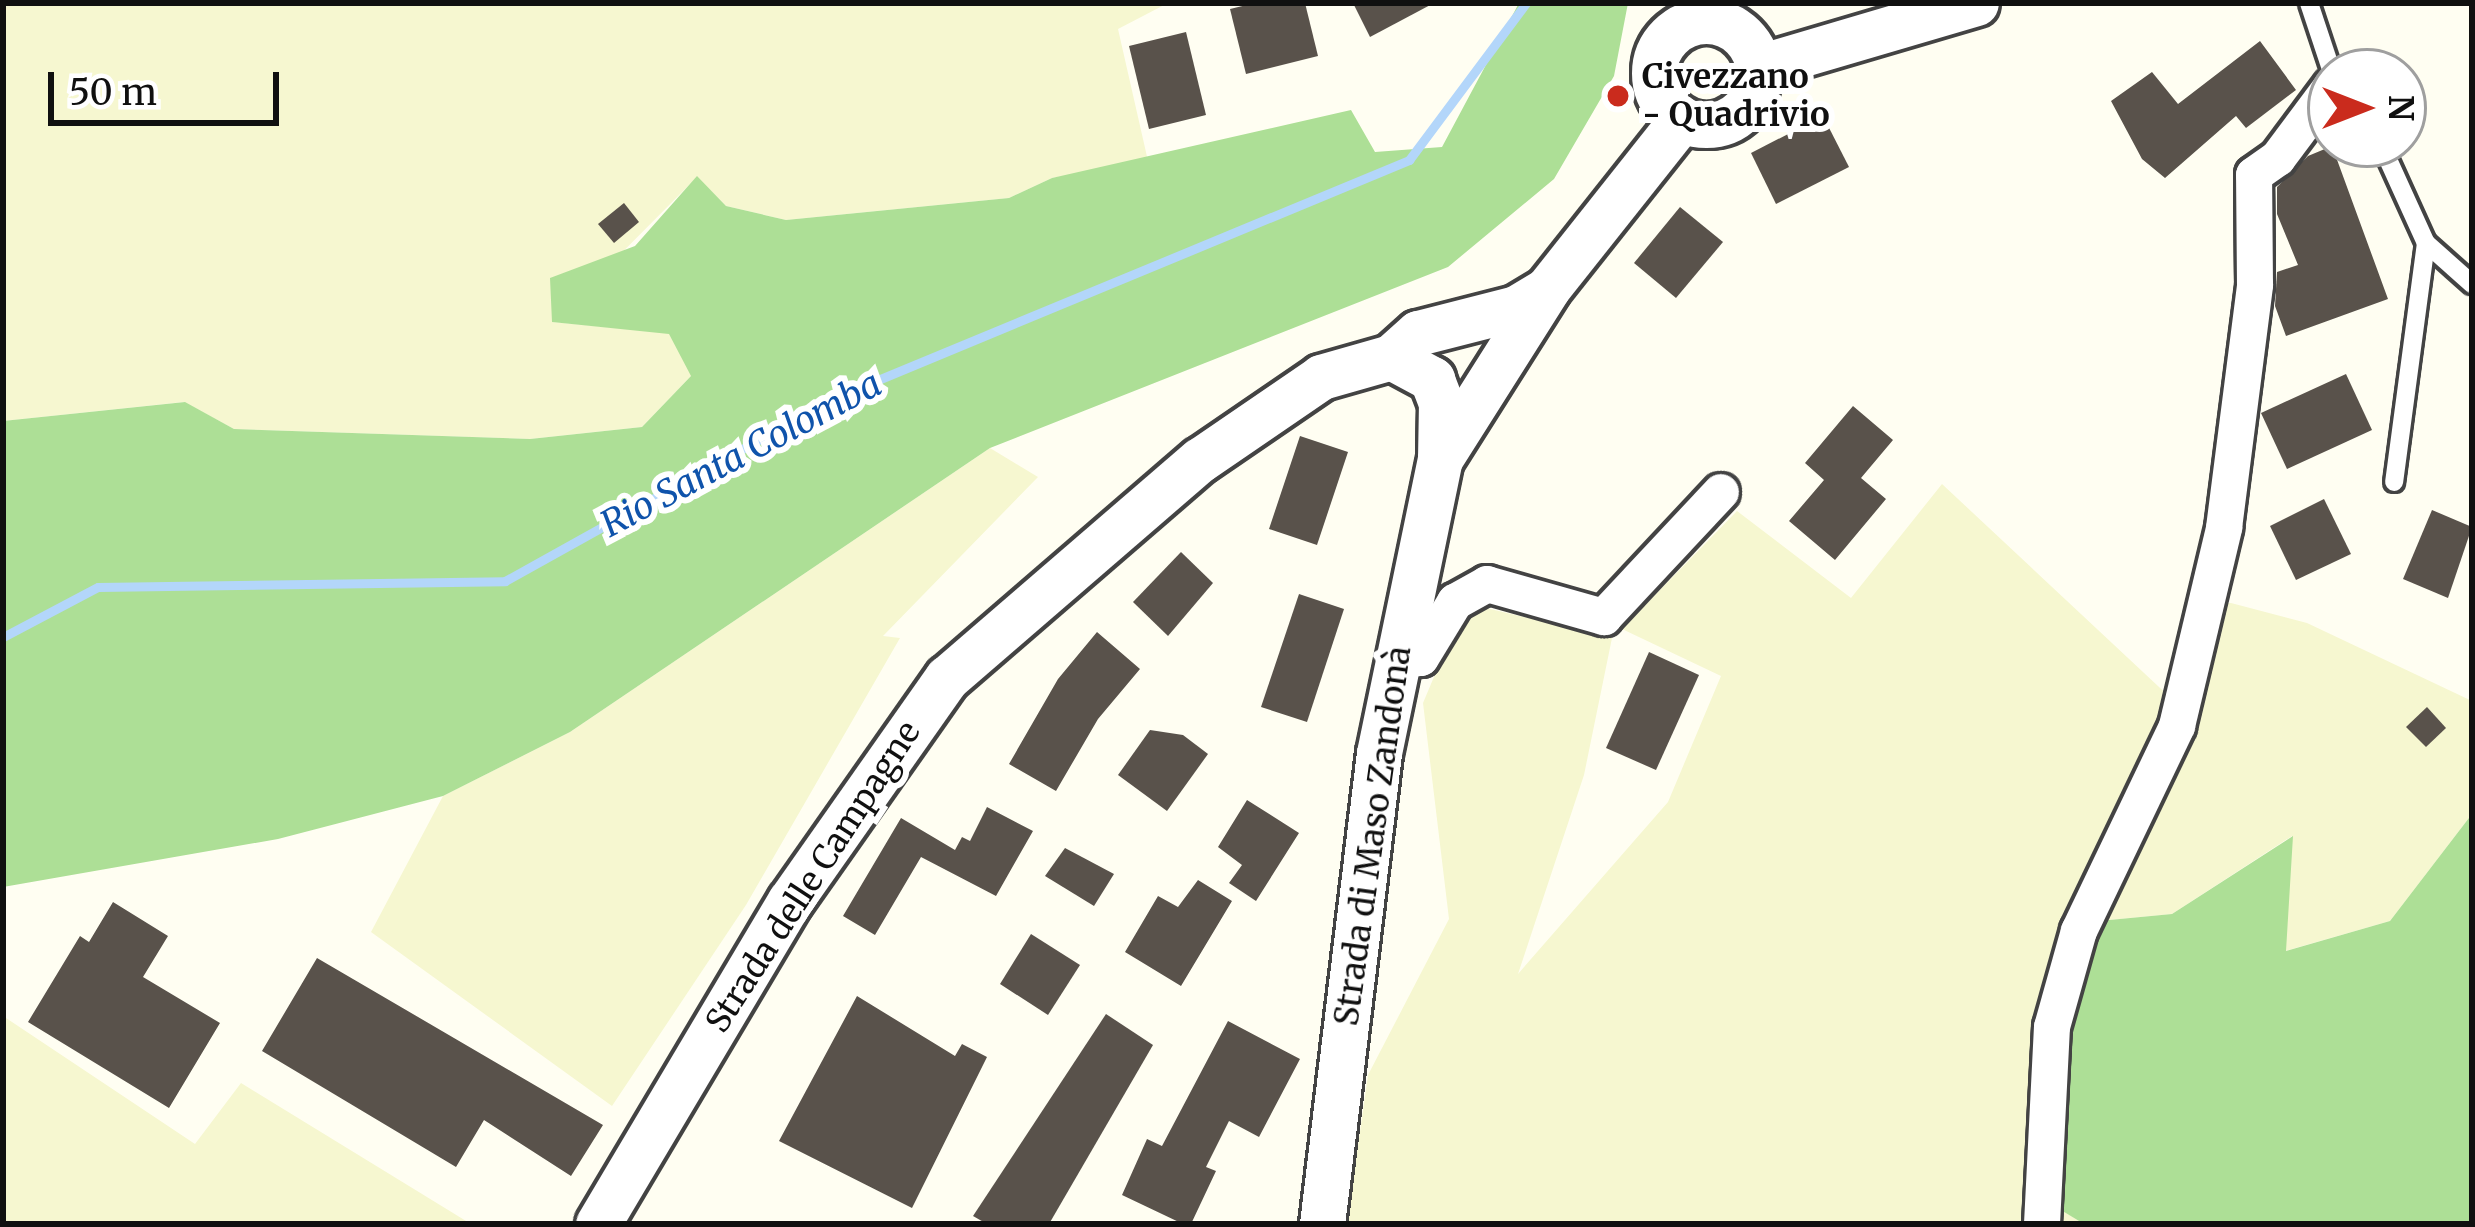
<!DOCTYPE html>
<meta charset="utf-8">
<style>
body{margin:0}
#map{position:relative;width:2475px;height:1227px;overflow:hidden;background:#fffef2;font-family:Merriweather,serif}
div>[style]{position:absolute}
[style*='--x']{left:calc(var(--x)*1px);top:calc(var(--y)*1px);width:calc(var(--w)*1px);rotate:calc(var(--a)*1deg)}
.farmland>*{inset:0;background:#f6f7d0}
.forest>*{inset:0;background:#addf96}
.stream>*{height:9px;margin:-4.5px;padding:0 4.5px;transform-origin:4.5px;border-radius:4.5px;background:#b3d6fa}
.building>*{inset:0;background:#59524b}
.roads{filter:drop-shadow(3px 0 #434343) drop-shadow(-3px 0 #434343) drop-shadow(0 3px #434343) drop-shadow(0 -3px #434343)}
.service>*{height:18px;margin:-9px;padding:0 9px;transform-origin:9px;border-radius:9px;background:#fff}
.minor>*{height:36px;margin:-18px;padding:0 18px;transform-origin:18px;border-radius:18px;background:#fff}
.tertiary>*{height:45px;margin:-22.5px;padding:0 22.5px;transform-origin:22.5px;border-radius:22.5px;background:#fff}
.tertiary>.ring{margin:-22.5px;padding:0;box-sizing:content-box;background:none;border:45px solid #fff;border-radius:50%}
.dots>*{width:33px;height:33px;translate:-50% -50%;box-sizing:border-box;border:6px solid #fff;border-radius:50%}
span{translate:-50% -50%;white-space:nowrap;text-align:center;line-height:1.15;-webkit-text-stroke:12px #fff;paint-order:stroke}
.poi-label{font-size:33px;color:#101010;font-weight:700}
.left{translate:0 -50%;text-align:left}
.street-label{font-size:33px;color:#101010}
.water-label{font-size:36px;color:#0f53ab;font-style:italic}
.frame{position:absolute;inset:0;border:6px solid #101010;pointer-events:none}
.north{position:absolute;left:2307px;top:48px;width:120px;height:120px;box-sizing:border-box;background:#fff;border:3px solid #9f9f9f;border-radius:50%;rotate:90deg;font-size:33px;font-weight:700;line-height:48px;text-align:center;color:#101010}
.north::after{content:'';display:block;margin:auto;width:42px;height:54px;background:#ca2b1d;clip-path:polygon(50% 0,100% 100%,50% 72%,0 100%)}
.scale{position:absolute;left:48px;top:72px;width:231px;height:54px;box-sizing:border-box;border:6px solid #101010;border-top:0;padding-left:15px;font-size:36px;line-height:42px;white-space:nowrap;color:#101010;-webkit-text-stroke:9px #fff;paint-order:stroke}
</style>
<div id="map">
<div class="farmland">
<div style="clip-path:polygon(3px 3px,1168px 3px,1118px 29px,1148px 161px,1052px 178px,1009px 198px,786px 220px,726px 206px,697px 177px,553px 322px,669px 333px,692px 375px,642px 427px,530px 439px,234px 429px,184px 402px,3px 421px)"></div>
<div style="clip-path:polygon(990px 448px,1038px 477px,883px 636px,900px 638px,746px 905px,612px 1106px,371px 932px,443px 796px,570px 732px)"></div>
<div style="clip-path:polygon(1942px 484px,2174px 701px,2210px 604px,2231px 603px,2307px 623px,2472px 701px,2472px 814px,2390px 921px,2285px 951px,2292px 836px,2172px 914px,2099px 921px,2031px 1191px,2084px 1224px,1347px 1224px,1368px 1075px,1449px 919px,1423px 703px,1465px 603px,1612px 638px,1584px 775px,1518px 974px,1668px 802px,1721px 676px,1622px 629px,1737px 511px,1851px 598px)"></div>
<div style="clip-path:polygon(3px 1016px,195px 1144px,241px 1083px,471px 1224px,3px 1224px)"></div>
</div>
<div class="forest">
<div style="clip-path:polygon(1519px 3px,1628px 3px,1614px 76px,1554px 179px,1448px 267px,990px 448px,570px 732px,443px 796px,278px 839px,3px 887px,3px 421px,185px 402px,234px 429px,530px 439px,642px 427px,691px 376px,669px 334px,552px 322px,550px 278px,635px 246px,697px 176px,726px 206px,786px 220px,1009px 198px,1052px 178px,1351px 110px,1375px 152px,1442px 147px)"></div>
<div style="clip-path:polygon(2472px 814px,2472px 1224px,2084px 1224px,2031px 1192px,2034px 1036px,2099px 921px,2172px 914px,2293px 836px,2286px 951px,2390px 921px)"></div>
</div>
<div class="stream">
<div style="--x:3;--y:637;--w:107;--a:-27.8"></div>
<div style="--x:98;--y:587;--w:407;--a:-0.8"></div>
<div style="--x:505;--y:581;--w:374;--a:-29.1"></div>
<div style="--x:832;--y:399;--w:625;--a:-22.5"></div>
<div style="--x:1409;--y:160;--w:196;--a:-53.3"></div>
</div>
<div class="building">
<div style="clip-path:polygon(1255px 3px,1305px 3px,1318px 56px,1246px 74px,1230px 9px)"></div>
<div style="clip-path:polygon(1353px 3px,1434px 3px,1370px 37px)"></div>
<div style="clip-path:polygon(1186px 32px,1206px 115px,1149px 129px,1129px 46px)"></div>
<div style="clip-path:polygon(2260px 41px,2296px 90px,2246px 128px,2236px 116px,2165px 178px,2142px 159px,2111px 101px,2152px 72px,2178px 104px)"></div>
<div style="clip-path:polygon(1823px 116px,1849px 167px,1776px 204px,1751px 153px)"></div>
<div style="clip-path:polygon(2332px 146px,2388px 299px,2286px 336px,2275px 306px,2277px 272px,2298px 265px,2277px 214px,2277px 187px,2308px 156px)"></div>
<div style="clip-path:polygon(624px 203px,639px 222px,614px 243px,598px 224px)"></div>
<div style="clip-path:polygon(1680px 207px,1723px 242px,1676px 298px,1634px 263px)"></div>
<div style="clip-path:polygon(2346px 374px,2372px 430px,2287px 469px,2261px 413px)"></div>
<div style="clip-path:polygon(1853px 406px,1893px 440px,1861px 478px,1886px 499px,1835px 560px,1789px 521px,1824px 480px,1805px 463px)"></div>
<div style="clip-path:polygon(1300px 436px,1348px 452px,1317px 545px,1269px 529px)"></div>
<div style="clip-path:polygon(2324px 499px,2351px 554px,2296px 580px,2270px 526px)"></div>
<div style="clip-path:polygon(2432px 510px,2472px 527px,2448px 598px,2403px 579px)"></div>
<div style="clip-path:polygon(1181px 552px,1213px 583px,1168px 636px,1133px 602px)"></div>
<div style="clip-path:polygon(1299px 594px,1344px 609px,1307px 722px,1261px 707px)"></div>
<div style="clip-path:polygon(1097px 632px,1140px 669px,1098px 719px,1056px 791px,1009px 764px,1058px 679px)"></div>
<div style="clip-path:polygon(1649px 652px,1699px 675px,1656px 770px,1606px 748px)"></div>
<div style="clip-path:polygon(2427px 707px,2446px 728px,2426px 747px,2406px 727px)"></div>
<div style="clip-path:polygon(1150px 730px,1183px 735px,1208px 754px,1167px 811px,1118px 775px)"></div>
<div style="clip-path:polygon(1247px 800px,1299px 833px,1256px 901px,1229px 883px,1242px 865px,1218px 847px)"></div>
<div style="clip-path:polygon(987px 807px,1033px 831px,996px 896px,921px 857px,875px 935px,843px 916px,901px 818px,955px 850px,962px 837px,970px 841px)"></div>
<div style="clip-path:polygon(1065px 848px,1114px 874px,1094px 906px,1045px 876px)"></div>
<div style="clip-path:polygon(1198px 880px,1232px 901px,1181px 986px,1125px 952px,1158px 896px,1178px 907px)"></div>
<div style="clip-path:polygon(113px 902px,168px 936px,143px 977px,220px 1023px,169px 1108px,28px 1022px,80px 936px,89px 942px)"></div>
<div style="clip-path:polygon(1031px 934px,1080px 965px,1048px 1015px,1000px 984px)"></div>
<div style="clip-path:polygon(317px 958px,603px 1125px,571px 1176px,484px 1120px,456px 1167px,262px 1051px)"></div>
<div style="clip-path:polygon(857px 996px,955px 1056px,962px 1044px,987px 1057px,912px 1208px,779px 1141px)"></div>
<div style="clip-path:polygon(1106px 1014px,1153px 1045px,1049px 1224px,987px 1224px,973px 1216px)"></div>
<div style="clip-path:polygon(1228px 1021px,1300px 1059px,1259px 1137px,1229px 1121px,1206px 1167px,1216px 1171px,1191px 1224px,1183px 1224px,1122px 1195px,1147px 1139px,1162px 1146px)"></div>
</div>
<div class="roads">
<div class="service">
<div style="--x:2309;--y:3;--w:73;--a:71.6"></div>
<div style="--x:2381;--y:144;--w:109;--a:65.6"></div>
<div style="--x:2426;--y:243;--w:241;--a:97.6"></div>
<div style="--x:2426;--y:243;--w:62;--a:41.7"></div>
</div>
<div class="minor">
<div style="--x:1396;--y:661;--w:25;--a:-7"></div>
<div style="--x:1421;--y:658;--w:66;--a:-58.7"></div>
<div style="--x:1455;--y:602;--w:37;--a:-29"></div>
<div style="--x:1487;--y:584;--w:122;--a:15.8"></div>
<div style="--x:1604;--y:617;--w:171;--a:-46.9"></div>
<div style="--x:2042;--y:1224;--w:197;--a:-87.1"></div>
<div style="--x:2052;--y:1027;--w:100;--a:-74.3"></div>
<div style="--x:2079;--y:931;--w:227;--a:-64.4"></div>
<div style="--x:2177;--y:726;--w:204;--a:-76.6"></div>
<div style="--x:2224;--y:528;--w:245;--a:-82.7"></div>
<div style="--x:2255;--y:285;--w:110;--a:-90.5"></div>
<div style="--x:2254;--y:175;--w:29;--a:-35"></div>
<div style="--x:2278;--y:158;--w:89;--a:-53.3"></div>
</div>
<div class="tertiary">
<div class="ring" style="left:1654px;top:21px;width:59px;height:59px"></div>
<div style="--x:1759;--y:67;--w:226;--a:-16.4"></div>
<div style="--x:1391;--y:357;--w:36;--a:-42"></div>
<div style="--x:1418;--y:333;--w:101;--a:-14.3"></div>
<div style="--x:1516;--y:308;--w:35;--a:-31"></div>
<div style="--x:1440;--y:459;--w:202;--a:-57.7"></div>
<div style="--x:1548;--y:288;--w:214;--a:-51.6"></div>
<div style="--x:598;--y:1224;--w:376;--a:-59.3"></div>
<div style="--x:790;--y:901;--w:273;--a:-54.9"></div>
<div style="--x:947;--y:678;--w:334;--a:-40.8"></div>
<div style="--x:1200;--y:460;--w:147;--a:-34.4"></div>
<div style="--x:1321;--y:377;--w:73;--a:-15.9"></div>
<div style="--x:1391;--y:357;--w:47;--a:28.2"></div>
<div style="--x:1322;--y:1224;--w:474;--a:-83.1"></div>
<div style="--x:1379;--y:753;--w:300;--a:-78.3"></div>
<div style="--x:1440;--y:459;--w:56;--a:-89"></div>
<div style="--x:1441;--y:403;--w:26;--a:-111"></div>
</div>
</div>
<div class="dots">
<div style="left:1618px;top:96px;background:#ca2b1d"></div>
</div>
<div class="poi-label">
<span class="left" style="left:1642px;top:96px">Civezzano<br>- Quadrivio</span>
</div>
<div class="street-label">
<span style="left:1373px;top:836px;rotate:-82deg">Strada di Maso Zandonà</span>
<span style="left:813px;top:877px;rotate:-57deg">Strada delle Campagne</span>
</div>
<div class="water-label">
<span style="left:741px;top:454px;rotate:-28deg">Rio Santa Colomba</span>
</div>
<div class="frame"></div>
<div class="north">N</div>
<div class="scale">50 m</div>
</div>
